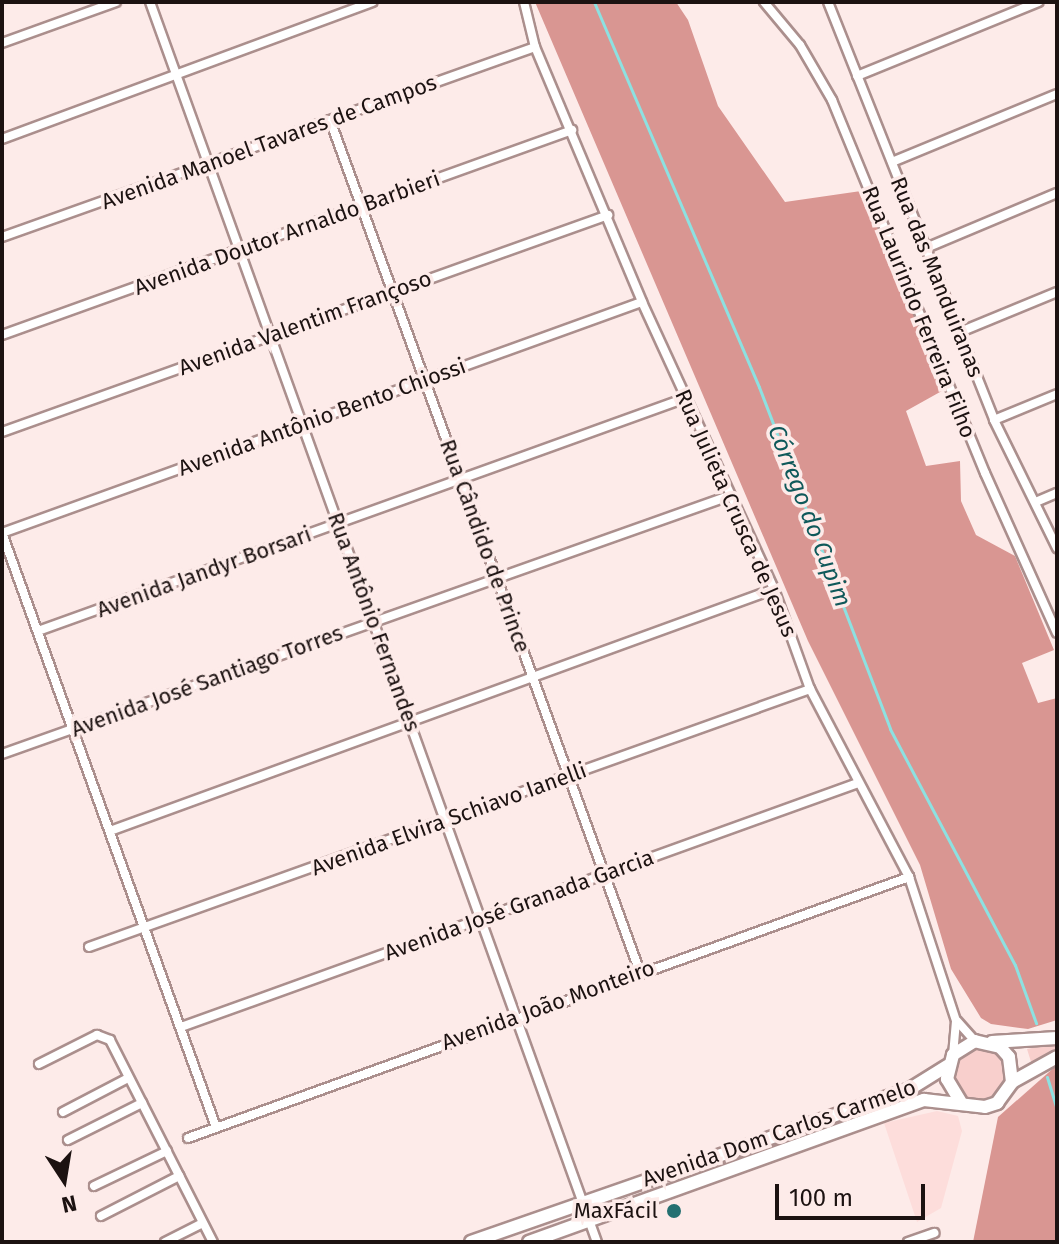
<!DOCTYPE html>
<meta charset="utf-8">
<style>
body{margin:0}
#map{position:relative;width:1059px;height:1244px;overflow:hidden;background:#fdebe9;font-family:"Fira Sans",sans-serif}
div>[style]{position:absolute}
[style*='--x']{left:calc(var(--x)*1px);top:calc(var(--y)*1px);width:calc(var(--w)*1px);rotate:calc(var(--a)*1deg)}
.built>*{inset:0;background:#fddddb}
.green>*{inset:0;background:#f8cfcc}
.round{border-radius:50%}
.forest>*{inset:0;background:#d99692}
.stream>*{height:3px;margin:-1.5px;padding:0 1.5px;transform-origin:1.5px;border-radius:1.5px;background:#8de1e1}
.roads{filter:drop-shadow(2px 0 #ab8f8d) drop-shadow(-2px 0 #ab8f8d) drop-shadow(0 2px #ab8f8d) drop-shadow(0 -2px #ab8f8d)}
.street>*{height:8px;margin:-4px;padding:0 4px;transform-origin:4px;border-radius:4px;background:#fff}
.secondary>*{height:12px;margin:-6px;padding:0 6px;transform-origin:6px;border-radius:6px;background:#fff}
.dots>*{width:22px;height:22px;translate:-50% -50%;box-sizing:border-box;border:4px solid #fdebe9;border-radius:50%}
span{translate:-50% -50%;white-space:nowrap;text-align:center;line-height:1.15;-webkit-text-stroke:7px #fdebe9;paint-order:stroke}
.street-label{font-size:22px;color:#1c1211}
.poi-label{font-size:22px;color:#1c1211}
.right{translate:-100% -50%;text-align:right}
.water-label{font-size:24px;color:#0f595a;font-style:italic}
.frame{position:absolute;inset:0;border:4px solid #1c1211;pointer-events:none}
.north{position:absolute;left:24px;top:1140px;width:80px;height:80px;-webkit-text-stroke:6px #fdebe9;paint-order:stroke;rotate:168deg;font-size:22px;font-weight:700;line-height:32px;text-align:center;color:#1c1211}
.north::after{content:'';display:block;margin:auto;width:28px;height:36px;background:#1c1211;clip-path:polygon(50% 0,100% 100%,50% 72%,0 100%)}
.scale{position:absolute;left:775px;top:1184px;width:150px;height:36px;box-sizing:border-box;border:4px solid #1c1211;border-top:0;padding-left:10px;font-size:24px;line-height:28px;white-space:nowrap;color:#1c1211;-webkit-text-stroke:6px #fdebe9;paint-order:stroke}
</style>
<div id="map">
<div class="built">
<div style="clip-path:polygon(937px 1111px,958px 1116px,962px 1131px,941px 1208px,917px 1222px,884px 1123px)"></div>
</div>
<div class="green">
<div style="clip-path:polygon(1057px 1043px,1057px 1049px,1032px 1065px,1027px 1049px)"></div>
<div class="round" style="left:953px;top:1047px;width:56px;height:56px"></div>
</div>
<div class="forest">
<div style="clip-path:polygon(535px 2px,676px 2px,688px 20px,718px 106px,785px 202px,861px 191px,949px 387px,906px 411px,926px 466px,960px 461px,961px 501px,976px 535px,1015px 556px,1054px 650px,1022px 663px,1038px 703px,1057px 698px,1057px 1020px,1028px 1029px,991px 1024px,981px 1018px,951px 969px,920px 865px,808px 641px)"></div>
<div style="clip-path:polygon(1057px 1065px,1057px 1242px,973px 1242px,998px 1117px)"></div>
</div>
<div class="stream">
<div style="--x:594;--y:2;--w:419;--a:66.8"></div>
<div style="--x:759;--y:387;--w:366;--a:69"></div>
<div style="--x:890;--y:729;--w:267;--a:62.1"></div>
<div style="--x:1015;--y:965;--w:62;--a:70.1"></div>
<div style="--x:1047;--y:1077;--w:34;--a:73"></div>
</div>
<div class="roads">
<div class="street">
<div style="--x:150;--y:2;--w:1318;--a:70.18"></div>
<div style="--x:524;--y:2;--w:46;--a:76.3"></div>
<div style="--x:535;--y:47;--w:277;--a:67.2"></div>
<div style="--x:642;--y:302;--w:316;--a:65.3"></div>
<div style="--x:774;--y:589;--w:106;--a:70.2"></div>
<div style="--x:810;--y:689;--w:212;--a:62.2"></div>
<div style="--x:909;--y:877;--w:151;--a:71.9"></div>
<div style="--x:956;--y:1021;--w:33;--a:95"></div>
<div style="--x:764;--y:2;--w:56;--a:50.1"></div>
<div style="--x:800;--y:45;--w:64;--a:59.8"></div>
<div style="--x:832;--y:100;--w:403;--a:67.7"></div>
<div style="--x:985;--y:473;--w:175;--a:65.8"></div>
<div style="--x:828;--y:2;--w:450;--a:68.3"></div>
<div style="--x:994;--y:420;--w:143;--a:63.8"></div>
<div style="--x:2;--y:43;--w:121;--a:-19.8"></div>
<div style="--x:857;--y:76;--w:196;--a:-22.2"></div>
<div style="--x:330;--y:120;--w:907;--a:70.01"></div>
<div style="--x:2;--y:139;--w:395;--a:-20.3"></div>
<div style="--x:892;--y:162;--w:178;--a:-22.4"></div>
<div style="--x:2;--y:237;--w:566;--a:-19.62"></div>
<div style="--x:926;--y:248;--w:142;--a:-22.8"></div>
<div style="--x:960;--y:332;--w:105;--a:-22.4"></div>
<div style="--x:2;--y:335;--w:606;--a:-19.78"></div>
<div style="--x:994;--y:420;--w:68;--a:-22.4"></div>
<div style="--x:2;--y:432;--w:644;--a:-19.7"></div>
<div style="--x:1038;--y:501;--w:21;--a:-23"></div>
<div style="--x:2;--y:533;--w:680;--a:-19.85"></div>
<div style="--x:2;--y:533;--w:631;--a:70.19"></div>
<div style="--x:38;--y:631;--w:689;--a:-19.78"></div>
<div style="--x:2;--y:754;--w:771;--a:-19.54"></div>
<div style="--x:110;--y:831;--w:707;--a:-20.02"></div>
<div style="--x:89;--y:947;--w:766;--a:-19.69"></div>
<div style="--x:957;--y:1021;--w:27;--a:48"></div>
<div style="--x:181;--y:1027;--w:720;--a:-19.82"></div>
<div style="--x:39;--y:1064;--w:65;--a:-26.6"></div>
<div style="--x:97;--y:1035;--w:14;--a:21"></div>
<div style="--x:110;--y:1040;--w:227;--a:63"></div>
<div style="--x:63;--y:1112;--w:73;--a:-27.6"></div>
<div style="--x:188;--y:1138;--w:767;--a:-19.9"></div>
<div style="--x:68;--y:1140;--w:83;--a:-26.6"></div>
<div style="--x:94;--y:1186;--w:81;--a:-25.6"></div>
<div style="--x:101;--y:1216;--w:88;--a:-27.1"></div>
<div style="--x:165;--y:1242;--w:42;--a:-26.6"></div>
<div style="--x:908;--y:1242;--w:28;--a:-19"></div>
</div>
<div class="secondary">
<div style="--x:992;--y:1042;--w:65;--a:-3.5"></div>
<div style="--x:1012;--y:1082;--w:51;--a:-29.1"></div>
<div style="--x:471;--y:1242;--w:465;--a:-19.2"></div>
<div style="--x:910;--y:1089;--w:44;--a:-31.9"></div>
<div style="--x:529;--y:1242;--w:420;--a:-19.8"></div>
<div style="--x:924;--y:1100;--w:61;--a:6.5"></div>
<div style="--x:985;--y:1107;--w:13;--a:-18"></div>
<div style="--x:997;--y:1103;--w:26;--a:-54"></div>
<div style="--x:1012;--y:1082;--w:25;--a:-97"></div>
<div style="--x:1009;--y:1057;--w:13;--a:-132"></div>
<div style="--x:1000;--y:1047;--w:26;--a:-167"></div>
<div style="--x:975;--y:1041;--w:26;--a:148"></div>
<div style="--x:953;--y:1055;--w:25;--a:104"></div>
<div style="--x:947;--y:1079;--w:26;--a:59"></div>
</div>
</div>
<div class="dots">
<div style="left:674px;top:1211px;background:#247071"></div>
</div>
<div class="street-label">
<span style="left:269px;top:142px;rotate:-20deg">Avenida Manoel Tavares de Campos</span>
<span style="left:287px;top:233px;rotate:-20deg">Avenida Doutor Arnaldo Barbieri</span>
<span style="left:937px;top:277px;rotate:68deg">Rua das Manduiranas</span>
<span style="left:919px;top:312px;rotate:68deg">Rua Laurindo Ferreira Filho</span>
<span style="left:305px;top:323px;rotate:-20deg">Avenida Valentim Françoso</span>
<span style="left:322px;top:417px;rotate:-20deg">Avenida Antônio Bento Chiossi</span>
<span style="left:736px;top:513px;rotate:66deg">Rua Julieta Crusca de Jesus</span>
<span style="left:485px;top:546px;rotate:70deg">Rua Cândido de Prince</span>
<span style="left:204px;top:572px;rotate:-20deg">Avenida Jandyr Borsari</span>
<span style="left:374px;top:622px;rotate:70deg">Rua Antônio Fernandes</span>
<span style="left:207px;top:681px;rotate:-20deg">Avenida José Santiago Torres</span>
<span style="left:449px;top:819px;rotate:-20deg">Avenida Elvira Schiavo Ianelli</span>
<span style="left:519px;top:905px;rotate:-20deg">Avenida José Granada Garcia</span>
<span style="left:548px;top:1005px;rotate:-20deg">Avenida João Monteiro</span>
<span style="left:779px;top:1133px;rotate:-19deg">Avenida Dom Carlos Carmelo</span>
</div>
<div class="poi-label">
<span class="right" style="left:658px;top:1211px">MaxFácil</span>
</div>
<div class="water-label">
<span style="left:809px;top:516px;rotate:69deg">Córrego do Cupim</span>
</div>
<div class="frame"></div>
<div class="north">N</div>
<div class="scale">100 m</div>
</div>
